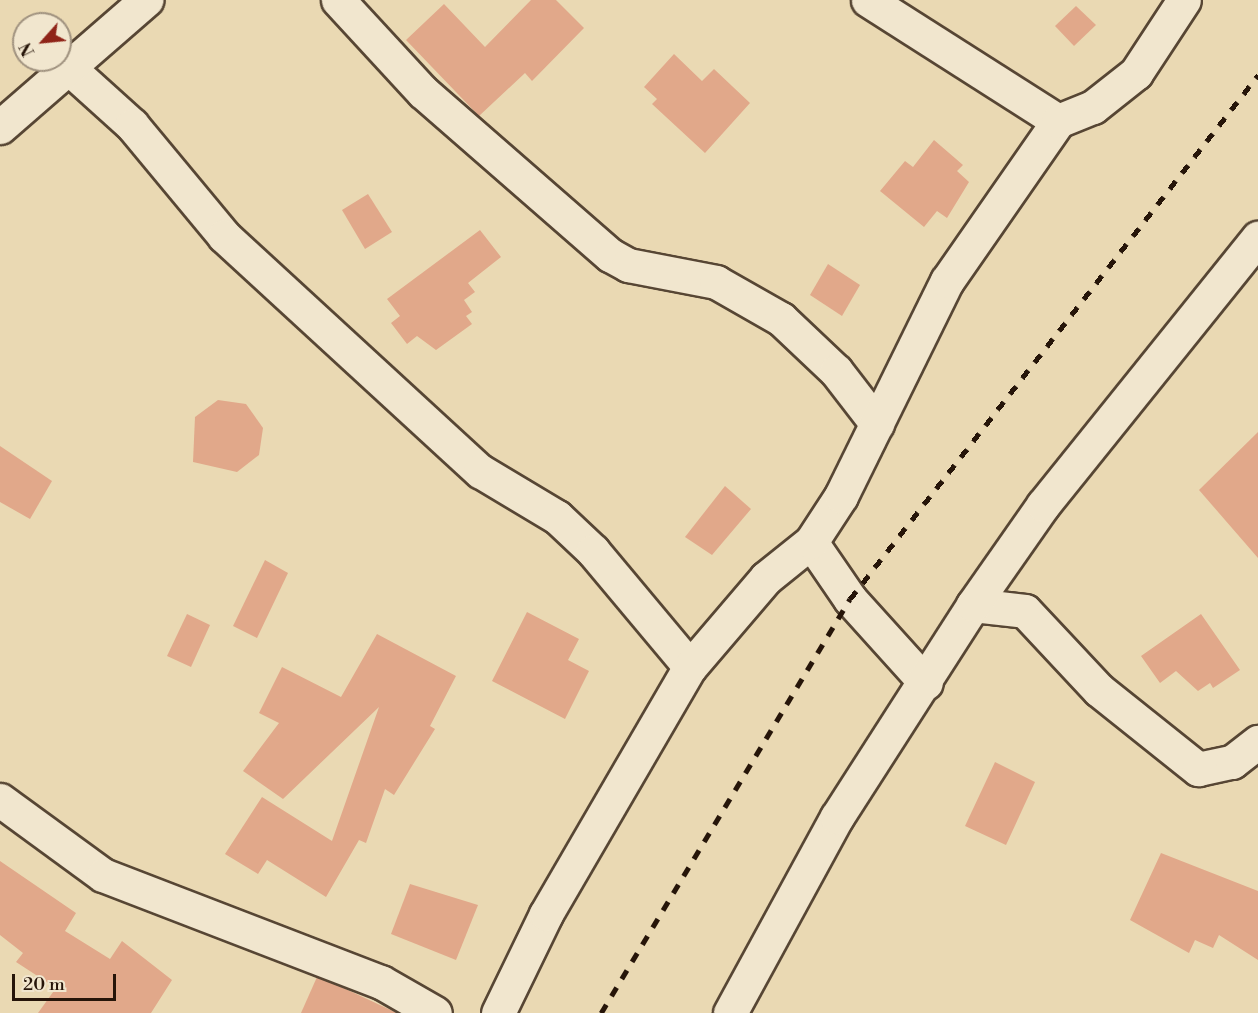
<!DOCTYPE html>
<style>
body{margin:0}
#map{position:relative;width:1258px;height:1013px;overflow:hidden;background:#ead9b3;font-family:"Libre Bodoni",serif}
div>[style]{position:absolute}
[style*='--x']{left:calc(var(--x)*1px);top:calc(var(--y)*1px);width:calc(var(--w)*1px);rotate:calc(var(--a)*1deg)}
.building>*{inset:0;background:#e1a88a}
.roads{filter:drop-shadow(2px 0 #574634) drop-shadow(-2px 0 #574634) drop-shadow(0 2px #574634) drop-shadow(0 -2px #574634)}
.street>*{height:33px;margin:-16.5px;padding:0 16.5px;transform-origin:16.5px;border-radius:16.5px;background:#f1e6ce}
.rail>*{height:4.5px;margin-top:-2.25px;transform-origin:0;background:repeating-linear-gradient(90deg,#261509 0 10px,transparent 0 20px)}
span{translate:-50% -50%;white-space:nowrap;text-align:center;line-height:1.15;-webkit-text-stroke:4.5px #f1e6ce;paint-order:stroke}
.north{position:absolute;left:12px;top:12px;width:60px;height:60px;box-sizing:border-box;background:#f1e6ce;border:2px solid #a0927f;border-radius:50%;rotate:243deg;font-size:16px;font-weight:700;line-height:24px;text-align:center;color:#261509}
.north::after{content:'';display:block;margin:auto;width:21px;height:27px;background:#8f2418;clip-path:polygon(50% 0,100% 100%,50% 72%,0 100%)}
.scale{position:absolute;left:12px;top:974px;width:104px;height:27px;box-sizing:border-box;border:3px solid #261509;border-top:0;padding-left:8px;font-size:18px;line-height:21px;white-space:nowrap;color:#261509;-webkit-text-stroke:4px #f1e6ce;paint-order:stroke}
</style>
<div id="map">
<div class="building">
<div style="clip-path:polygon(531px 0,556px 0,584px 28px,532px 81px,525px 73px,479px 116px,406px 40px,444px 4px,485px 47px)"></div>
<div style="clip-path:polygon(1076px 6px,1096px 25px,1074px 46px,1055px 26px)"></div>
<div style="clip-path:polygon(674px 54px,702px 81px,714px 69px,750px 103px,705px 153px,652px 104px,657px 99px,644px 87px)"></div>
<div style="clip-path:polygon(934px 140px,963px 165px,957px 171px,969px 182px,947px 218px,937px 211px,924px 227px,880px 191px,905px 161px,913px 167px)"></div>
<div style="clip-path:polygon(368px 194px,392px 232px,365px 249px,342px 210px)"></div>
<div style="clip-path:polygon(480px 230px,501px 257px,468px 283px,475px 292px,464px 300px,472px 312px,466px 316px,472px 324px,436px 350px,417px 336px,407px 344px,391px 323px,400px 316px,387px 299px)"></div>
<div style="clip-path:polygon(828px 264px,860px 285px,842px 316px,810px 295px)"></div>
<div style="clip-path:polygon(218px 400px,246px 404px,263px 428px,259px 455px,237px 472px,193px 462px,195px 417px)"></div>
<div style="clip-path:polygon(1258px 432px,1258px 558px,1199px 490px)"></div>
<div style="clip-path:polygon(0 446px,52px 481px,30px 519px,0 502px)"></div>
<div style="clip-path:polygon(725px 486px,751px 509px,712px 555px,685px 537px)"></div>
<div style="clip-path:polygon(265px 560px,288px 573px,257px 638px,233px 626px)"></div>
<div style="clip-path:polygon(527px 612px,579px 639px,568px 660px,589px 671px,565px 719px,492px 681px)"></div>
<div style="clip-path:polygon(187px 614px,210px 625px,191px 667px,167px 656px)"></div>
<div style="clip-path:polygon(1201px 614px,1240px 670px,1213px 688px,1210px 683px,1198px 691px,1176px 671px,1160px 683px,1141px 656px)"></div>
<div style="clip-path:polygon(377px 634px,456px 676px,430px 726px,435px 729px,394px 795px,385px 789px,366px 843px,359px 840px,326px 897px,267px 860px,258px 874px,225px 854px,262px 797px,332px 841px,379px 707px,283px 799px,243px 771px,279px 723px,259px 713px,282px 667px,341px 697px)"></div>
<div style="clip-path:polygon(995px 762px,1035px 782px,1006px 845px,965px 826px)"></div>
<div style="clip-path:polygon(1161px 853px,1258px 891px,1258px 960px,1219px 935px,1213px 948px,1195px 940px,1189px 953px,1130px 920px)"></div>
<div style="clip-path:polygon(0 861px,76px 913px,65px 931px,110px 959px,122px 941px,172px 980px,151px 1013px,38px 1013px,56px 988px,16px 962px,23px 953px,0 935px)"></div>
<div style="clip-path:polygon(410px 884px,478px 905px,456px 960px,391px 934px)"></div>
<div style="clip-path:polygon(317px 977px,335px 984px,397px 1013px,301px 1013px)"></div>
</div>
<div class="roads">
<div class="street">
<div style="--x:338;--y:0;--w:125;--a:47.3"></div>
<div style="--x:423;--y:92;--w:248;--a:41.1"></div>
<div style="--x:610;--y:255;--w:21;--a:29"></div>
<div style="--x:628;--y:265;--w:90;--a:10.9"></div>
<div style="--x:716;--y:282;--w:75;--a:29.6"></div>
<div style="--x:781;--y:319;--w:76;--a:43.4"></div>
<div style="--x:836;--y:371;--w:67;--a:52.3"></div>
<div style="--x:868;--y:0;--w:225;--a:32.5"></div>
<div style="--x:69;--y:68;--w:85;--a:42.1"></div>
<div style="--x:132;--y:125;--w:144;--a:50.3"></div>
<div style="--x:224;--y:236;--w:348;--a:42.6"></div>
<div style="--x:480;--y:471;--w:90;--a:30.9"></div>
<div style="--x:557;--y:517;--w:50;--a:43.4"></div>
<div style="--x:593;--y:551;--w:151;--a:50.1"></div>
<div style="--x:0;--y:127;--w:194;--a:-41"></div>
<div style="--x:811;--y:542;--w:69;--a:55.6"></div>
<div style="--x:850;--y:599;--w:113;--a:47.9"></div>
<div style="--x:973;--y:605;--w:52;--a:6.6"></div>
<div style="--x:1025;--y:611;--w:108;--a:46.9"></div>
<div style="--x:1099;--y:690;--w:127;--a:38.6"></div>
<div style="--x:1198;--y:769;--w:35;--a:-12"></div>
<div style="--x:1232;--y:762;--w:33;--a:-38"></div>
<div style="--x:0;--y:800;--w:127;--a:36.1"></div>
<div style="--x:103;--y:875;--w:298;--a:21.1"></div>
<div style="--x:381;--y:982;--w:62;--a:29.9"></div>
<div style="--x:498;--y:1013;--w:110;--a:-64.1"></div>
<div style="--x:546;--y:914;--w:286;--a:-59.8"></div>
<div style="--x:690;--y:667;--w:117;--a:-49.5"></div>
<div style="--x:766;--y:578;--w:58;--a:-38.7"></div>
<div style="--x:811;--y:542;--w:55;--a:-56.9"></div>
<div style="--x:841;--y:496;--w:240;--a:-63.8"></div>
<div style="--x:947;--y:281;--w:195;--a:-55.2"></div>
<div style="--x:1058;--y:121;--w:38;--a:-22"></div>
<div style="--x:1093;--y:107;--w:55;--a:-38.3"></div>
<div style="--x:1136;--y:73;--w:87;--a:-56.7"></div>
<div style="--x:730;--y:1013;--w:223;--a:-61.4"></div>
<div style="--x:837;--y:817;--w:252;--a:-57.3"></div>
<div style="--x:973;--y:605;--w:122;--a:-55"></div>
<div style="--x:1043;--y:505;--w:343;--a:-51.2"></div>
</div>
</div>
<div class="rail">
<div style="--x:601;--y:1013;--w:483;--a:-59"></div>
<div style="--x:850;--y:599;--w:664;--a:-52.09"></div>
</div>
<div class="north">N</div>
<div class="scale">20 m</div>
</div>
